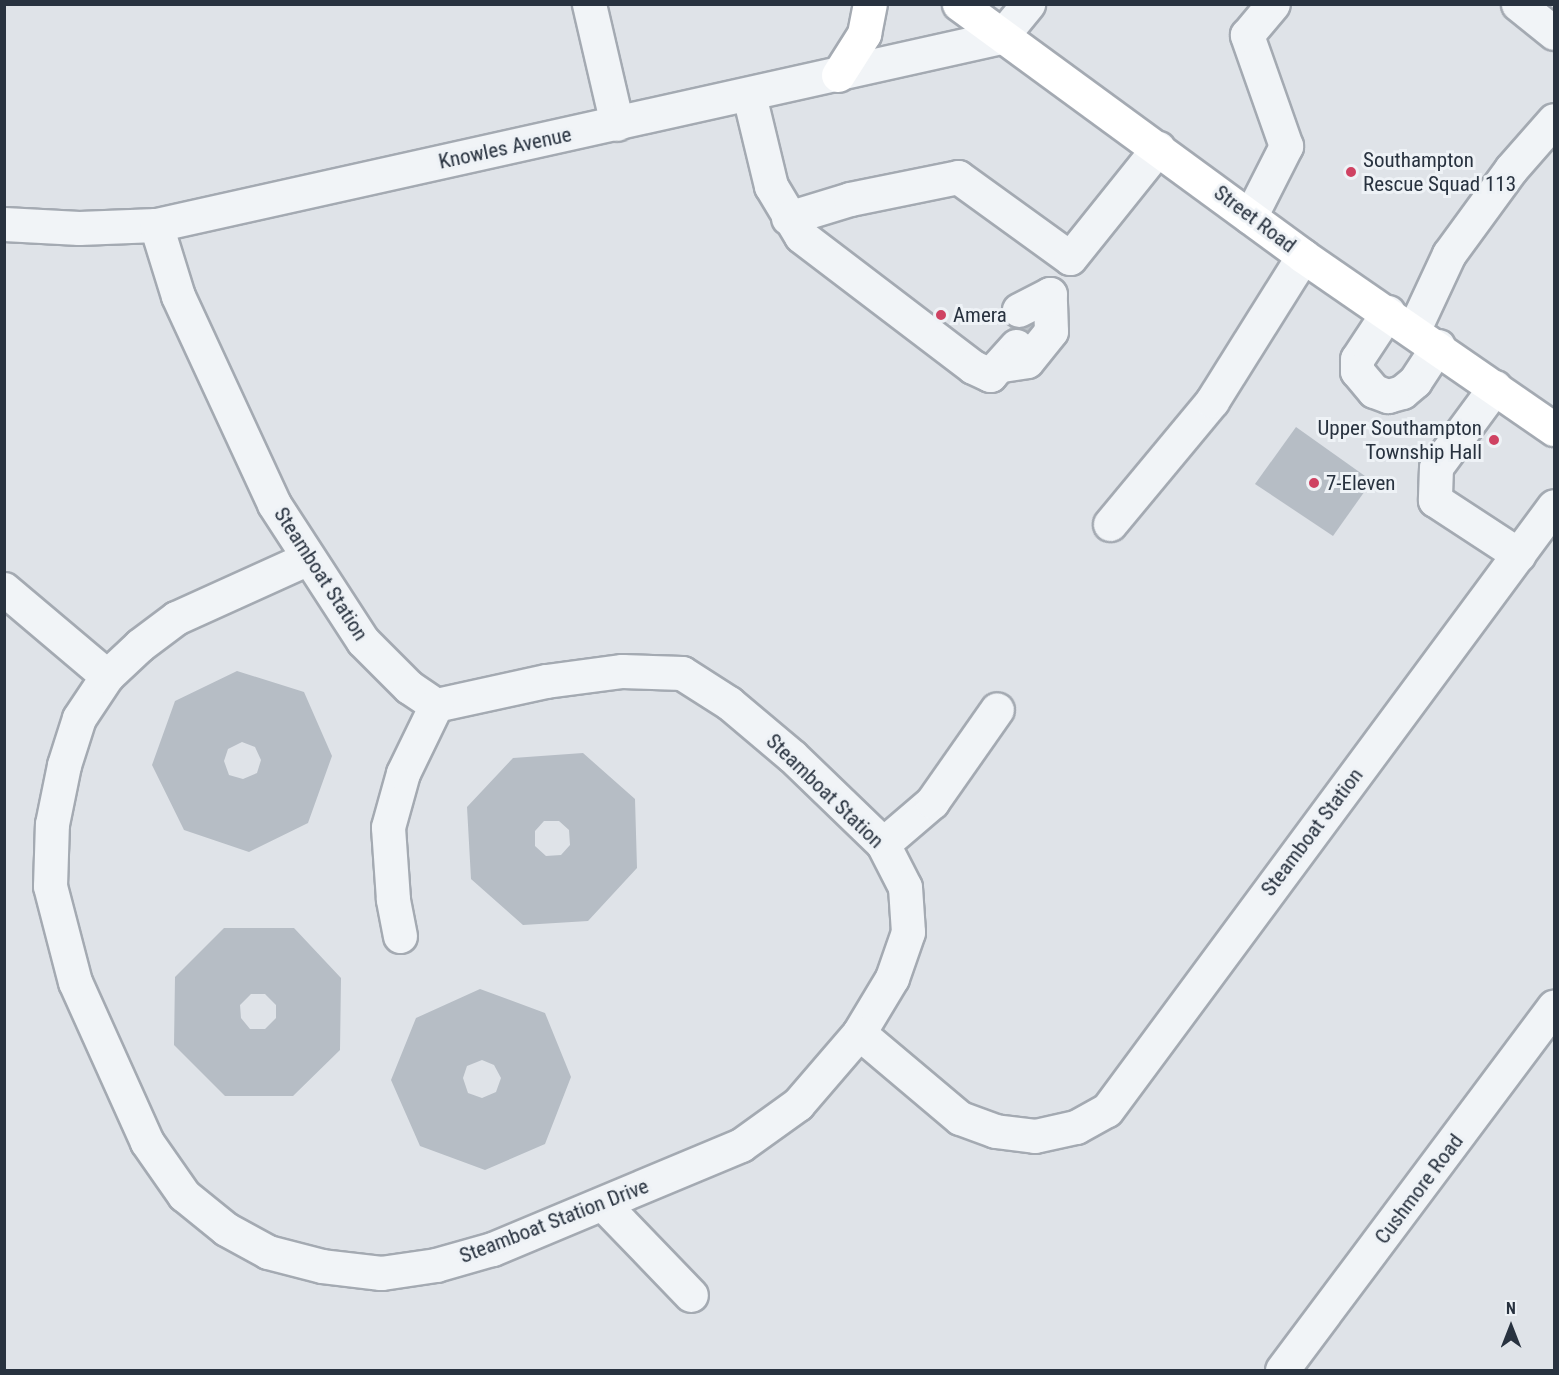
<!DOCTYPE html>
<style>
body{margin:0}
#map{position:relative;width:1559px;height:1375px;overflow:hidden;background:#dfe3e8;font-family:"Roboto Condensed",sans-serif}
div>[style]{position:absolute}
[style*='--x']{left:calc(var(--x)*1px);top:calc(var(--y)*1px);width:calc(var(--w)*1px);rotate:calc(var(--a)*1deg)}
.building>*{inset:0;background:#b6bdc5}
.minor-tunnel>*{height:33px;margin-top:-16.5px;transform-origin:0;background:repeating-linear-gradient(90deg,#bac0c6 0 33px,transparent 0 49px)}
.roads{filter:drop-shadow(2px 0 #a4aab2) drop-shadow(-2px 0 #a4aab2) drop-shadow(0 2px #a4aab2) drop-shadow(0 -2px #a4aab2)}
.minor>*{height:33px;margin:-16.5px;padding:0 16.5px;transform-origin:16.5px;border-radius:16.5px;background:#f1f4f7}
.major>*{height:33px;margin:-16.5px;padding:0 16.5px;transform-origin:16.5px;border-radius:16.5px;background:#fff}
.dots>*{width:16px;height:16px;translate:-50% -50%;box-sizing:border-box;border:3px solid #eef2f6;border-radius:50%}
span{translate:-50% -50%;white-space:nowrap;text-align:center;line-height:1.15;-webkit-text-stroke:6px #eef2f6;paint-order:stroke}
.street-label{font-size:21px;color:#28323f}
.poi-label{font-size:21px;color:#28323f}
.left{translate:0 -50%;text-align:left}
.right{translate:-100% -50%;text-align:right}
.frame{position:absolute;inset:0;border:6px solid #28323f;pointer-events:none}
.north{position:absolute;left:1481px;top:1297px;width:60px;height:60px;-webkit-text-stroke:4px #eef2f6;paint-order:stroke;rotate:0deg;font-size:16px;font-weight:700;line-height:24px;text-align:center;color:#28323f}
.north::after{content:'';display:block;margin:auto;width:21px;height:27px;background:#28323f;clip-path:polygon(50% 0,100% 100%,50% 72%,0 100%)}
</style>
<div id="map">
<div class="building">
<div style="clip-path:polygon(1296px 427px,1372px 481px,1333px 536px,1255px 484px)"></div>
<div style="clip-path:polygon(evenodd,237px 671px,304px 692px,332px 756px,308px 823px,249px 852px,184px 830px,152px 765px,175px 701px,237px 671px,242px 742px,255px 747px,261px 760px,257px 773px,243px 779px,229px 775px,224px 761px,228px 749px,242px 742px)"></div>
<div style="clip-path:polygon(evenodd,583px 753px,635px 799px,637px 868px,588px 921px,523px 925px,471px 879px,467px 807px,513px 758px,583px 753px,544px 821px,559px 821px,569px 830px,570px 845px,561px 855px,546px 856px,535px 846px,535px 831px,544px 821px)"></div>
<div style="clip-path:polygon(evenodd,224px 928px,294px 928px,341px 978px,340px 1050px,293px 1096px,225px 1096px,174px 1045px,175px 977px,224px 928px,251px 994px,265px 994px,276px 1005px,276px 1018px,265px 1029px,250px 1029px,241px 1018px,240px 1005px,251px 994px)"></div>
<div style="clip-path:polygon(evenodd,480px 989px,545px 1013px,571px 1077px,545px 1144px,485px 1170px,420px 1146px,391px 1080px,416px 1018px,480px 989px,482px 1060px,494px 1065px,501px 1078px,496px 1092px,482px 1098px,468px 1093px,463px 1078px,467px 1066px,482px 1060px)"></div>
</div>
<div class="minor-tunnel">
<div style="--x:1016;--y:346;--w:33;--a:-52"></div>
</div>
<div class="roads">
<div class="minor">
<div style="--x:589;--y:4;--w:123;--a:76.9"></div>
<div style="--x:1518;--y:4;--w:46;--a:38.9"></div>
<div style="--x:749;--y:95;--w:94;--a:76.4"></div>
<div style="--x:771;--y:186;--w:58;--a:59"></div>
<div style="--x:801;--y:236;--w:216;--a:37.3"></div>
<div style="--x:973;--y:367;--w:19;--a:25"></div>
<div style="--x:990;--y:375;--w:39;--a:-48"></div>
<div style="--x:1250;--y:217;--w:80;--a:-63.1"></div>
<div style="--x:1286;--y:146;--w:118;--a:-109.4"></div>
<div style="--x:1247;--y:35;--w:40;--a:-50"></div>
<div style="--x:788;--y:218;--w:65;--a:-17"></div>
<div style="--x:850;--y:199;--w:110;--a:-11.5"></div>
<div style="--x:958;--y:177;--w:138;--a:35.9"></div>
<div style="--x:1070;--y:258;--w:141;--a:-51.3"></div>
<div style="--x:4;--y:224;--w:75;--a:3.1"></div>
<div style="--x:79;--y:228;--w:77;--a:-2.2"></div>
<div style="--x:156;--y:225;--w:866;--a:-12.54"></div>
<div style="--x:1001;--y:37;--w:43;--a:-50.7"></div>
<div style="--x:156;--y:225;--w:74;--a:72.8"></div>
<div style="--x:178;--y:296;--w:229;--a:65.2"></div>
<div style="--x:274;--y:504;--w:163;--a:57"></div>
<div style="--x:363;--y:641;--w:65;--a:45"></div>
<div style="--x:409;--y:687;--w:32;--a:34"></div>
<div style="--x:436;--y:705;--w:113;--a:-12.3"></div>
<div style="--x:546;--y:681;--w:77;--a:-7.5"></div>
<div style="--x:622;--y:671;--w:60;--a:1.9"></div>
<div style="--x:682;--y:673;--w:56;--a:32.6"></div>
<div style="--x:729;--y:703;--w:82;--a:40.1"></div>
<div style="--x:792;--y:756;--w:127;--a:44"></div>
<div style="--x:883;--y:844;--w:48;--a:62.9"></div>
<div style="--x:905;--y:887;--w:45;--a:86.2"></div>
<div style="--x:908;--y:932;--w:49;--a:109.2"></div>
<div style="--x:892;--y:978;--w:64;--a:121"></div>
<div style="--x:859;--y:1033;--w:94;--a:130.7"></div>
<div style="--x:798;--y:1104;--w:70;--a:144.3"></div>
<div style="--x:741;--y:1145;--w:270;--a:157.3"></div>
<div style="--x:492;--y:1249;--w:58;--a:164.1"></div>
<div style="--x:436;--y:1265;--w:56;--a:171.7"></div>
<div style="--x:381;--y:1273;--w:59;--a:-173.2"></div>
<div style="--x:322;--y:1266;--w:56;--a:-165.5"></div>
<div style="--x:268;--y:1252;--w:48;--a:-151.3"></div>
<div style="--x:226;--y:1229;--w:54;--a:-141"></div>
<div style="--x:184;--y:1195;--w:65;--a:-124.9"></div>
<div style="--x:147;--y:1142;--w:175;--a:-114.2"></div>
<div style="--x:75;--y:982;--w:99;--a:-104.6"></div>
<div style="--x:50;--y:886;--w:62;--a:-88.2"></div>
<div style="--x:52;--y:824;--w:60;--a:-78.5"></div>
<div style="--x:64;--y:765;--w:49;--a:-72.3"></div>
<div style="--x:79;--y:718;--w:50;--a:-56.3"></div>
<div style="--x:107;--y:676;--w:45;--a:-43.2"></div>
<div style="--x:140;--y:645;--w:45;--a:-36.9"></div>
<div style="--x:176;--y:618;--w:143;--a:-24.4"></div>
<div style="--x:1388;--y:312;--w:56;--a:123.4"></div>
<div style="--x:1357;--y:359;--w:12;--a:90"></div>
<div style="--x:1357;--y:371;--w:26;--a:50"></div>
<div style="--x:1374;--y:391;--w:15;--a:20"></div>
<div style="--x:1388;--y:396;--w:15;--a:-16"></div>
<div style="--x:1402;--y:392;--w:17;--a:-40"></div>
<div style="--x:1415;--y:381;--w:42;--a:-56.7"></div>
<div style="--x:1414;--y:329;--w:83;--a:-65"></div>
<div style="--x:1449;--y:254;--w:105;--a:-53.9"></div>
<div style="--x:1511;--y:169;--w:65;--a:-48.7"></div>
<div style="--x:1002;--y:365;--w:25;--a:-9"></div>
<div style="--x:1027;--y:361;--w:38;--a:-51"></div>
<div style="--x:1051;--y:331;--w:37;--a:-92"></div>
<div style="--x:1050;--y:294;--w:35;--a:153"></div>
<div style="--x:1495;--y:387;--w:99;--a:126.4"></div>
<div style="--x:1436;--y:467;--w:33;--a:92"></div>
<div style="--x:1435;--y:500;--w:100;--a:33.2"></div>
<div style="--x:1110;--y:524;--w:160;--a:-50.3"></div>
<div style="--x:1212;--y:401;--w:171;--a:-57.9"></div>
<div style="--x:4;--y:589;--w:135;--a:40.2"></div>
<div style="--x:883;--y:844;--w:65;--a:-40.6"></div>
<div style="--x:932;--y:802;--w:113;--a:-55"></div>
<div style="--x:400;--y:936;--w:38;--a:-101"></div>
<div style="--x:393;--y:899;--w:72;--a:-94"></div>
<div style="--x:388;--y:827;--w:56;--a:-74.5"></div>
<div style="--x:403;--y:773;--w:76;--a:-64.1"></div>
<div style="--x:859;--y:1033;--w:132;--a:40.1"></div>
<div style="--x:960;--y:1118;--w:37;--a:20"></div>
<div style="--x:995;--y:1131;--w:40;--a:7.1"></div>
<div style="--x:1035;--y:1136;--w:42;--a:-12.4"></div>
<div style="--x:1076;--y:1127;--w:35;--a:-29"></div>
<div style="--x:1107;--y:1110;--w:751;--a:-53.5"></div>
<div style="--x:604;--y:1205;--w:125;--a:46"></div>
<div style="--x:1282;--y:1370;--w:454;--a:-53.2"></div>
</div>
<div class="major">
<div style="--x:959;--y:4;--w:426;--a:36.2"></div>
<div style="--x:1303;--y:256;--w:305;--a:34.6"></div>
<div style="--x:838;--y:75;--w:49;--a:-57.6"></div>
<div style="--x:864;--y:34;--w:31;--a:-79"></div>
</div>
</div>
<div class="dots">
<div style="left:1351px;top:172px;background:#cf4262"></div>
<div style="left:941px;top:315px;background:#cf4262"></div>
<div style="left:1494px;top:440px;background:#cf4262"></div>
<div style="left:1314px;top:483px;background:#cf4262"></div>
</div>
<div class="street-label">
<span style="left:505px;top:148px;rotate:-12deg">Knowles Avenue</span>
<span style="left:1255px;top:219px;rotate:37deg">Street Road</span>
<span style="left:321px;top:574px;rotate:57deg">Steamboat Station</span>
<span style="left:825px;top:791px;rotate:44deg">Steamboat Station</span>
<span style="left:1312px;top:832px;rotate:-53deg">Steamboat Station</span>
<span style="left:1419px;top:1189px;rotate:-53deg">Cushmore Road</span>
<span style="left:554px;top:1221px;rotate:-21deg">Steamboat Station Drive</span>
</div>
<div class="poi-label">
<span class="left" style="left:1363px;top:172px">Southampton<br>Rescue Squad 113</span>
<span class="left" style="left:953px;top:315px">Amera</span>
<span class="right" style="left:1482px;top:440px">Upper Southampton<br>Township Hall</span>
<span class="left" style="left:1326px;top:483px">7-Eleven</span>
</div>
<div class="frame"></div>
<div class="north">N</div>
</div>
